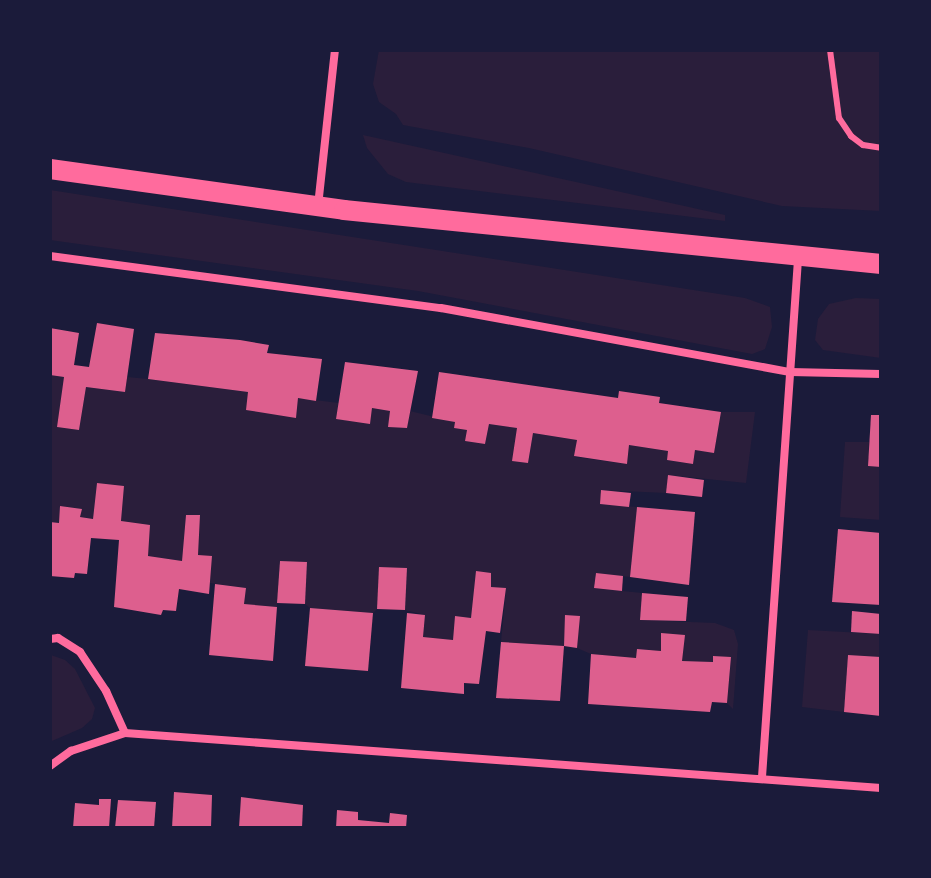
<!DOCTYPE html>
<style>
body{margin:0}
#map{position:relative;width:931px;height:878px;overflow:hidden;background:#1b1b3a;font-family:"Public Sans",sans-serif}
div>[style]{position:absolute}
[style*='--x']{left:calc(var(--x)*1px);top:calc(var(--y)*1px);width:calc(var(--w)*1px);rotate:calc(var(--a)*1deg)}
.green>*{inset:0;background:#2a1e3b}
.building>*{inset:0;background:#dd5f8e}
.service>*{height:6px;margin:-3px;padding:0 3px;transform-origin:3px;border-radius:3px;background:#ff6b9d}
.minor>*{height:8px;margin:-4px;padding:0 4px;transform-origin:4px;border-radius:4px;background:#ff6b9d}
.primary>*{height:20px;margin:-10px;padding:0 10px;transform-origin:10px;border-radius:10px;background:#ff6b9d}
span{translate:-50% -50%;white-space:nowrap;text-align:center;line-height:1.15;-webkit-text-stroke:7px #1b1b3a;paint-order:stroke}
.frame{position:absolute;inset:0;border:52px solid #1b1b3a;pointer-events:none}
</style>
<div id="map">
<div class="green">
<div style="clip-path:polygon(379px 50px,881px 50px,881px 211px,782px 206px,529px 148px,403px 125px,396px 114px,379px 102px,373px 84px)"></div>
<div style="clip-path:polygon(363px 135px,725px 215px,725px 221px,406px 182px,388px 174px,367px 148px)"></div>
<div style="clip-path:polygon(50px 190px,745px 298px,770px 307px,772px 327px,765px 349px,752px 354px,418px 291px,50px 240px)"></div>
<div style="clip-path:polygon(856px 298px,881px 299px,881px 358px,823px 350px,815px 340px,818px 319px,829px 304px)"></div>
<div style="clip-path:polygon(50px 375px,64px 377px,57px 427px,79px 430px,86px 387px,125px 392px,127px 377px,148px 379px,248px 392px,296px 417px,298px 398px,339px 403px,336px 419px,370px 423px,372px 408px,390px 411px,389px 427px,407px 428px,410px 411px,455px 422px,454px 428px,467px 430px,465px 441px,485px 444px,489px 424px,517px 428px,528px 463px,533px 433px,577px 440px,575px 457px,627px 464px,629px 445px,668px 451px,667px 460px,693px 464px,695px 450px,714px 452px,721px 412px,755px 412px,746px 483px,668px 475px,666px 493px,601px 490px,601px 504px,637px 507px,630px 577px,596px 573px,594px 588px,642px 593px,640px 620px,715px 623px,734px 630px,738px 644px,733px 709px,727px 703px,731px 658px,714px 656px,713px 662px,682px 661px,662px 634px,661px 651px,638px 649px,636px 658px,591px 654px,577px 648px,579px 616px,566px 615px,564px 646px,501px 642px,506px 589px,491px 587px,491px 573px,471px 618px,455px 616px,453px 640px,423px 637px,425px 615px,405px 610px,407px 568px,380px 567px,377px 609px,373px 613px,310px 608px,305px 604px,307px 562px,280px 561px,277px 607px,244px 604px,246px 588px,210px 583px,198px 555px,199px 515px,186px 515px,182px 561px,148px 556px,121px 521px,124px 486px,97px 483px,93px 519px,80px 517px,81px 509px,61px 506px,59px 523px,50px 522px)"></div>
<div style="clip-path:polygon(845px 442px,869px 442px,868px 466px,881px 467px,881px 520px,840px 517px)"></div>
<div style="clip-path:polygon(808px 630px,881px 634px,881px 657px,848px 655px,844px 712px,802px 707px)"></div>
<div style="clip-path:polygon(51px 655px,65px 660px,75px 669px,95px 708px,92px 719px,82px 728px,52px 741px)"></div>
</div>
<div class="building">
<div style="clip-path:polygon(97px 323px,134px 329px,125px 392px,86px 387px,79px 430px,57px 427px,64px 377px,50px 375px,50px 328px,79px 333px,74px 365px,89px 367px)"></div>
<div style="clip-path:polygon(155px 333px,240px 340px,269px 345px,267px 353px,322px 359px,316px 401px,298px 398px,296px 418px,246px 410px,248px 392px,148px 379px)"></div>
<div style="clip-path:polygon(345px 362px,418px 371px,407px 428px,388px 427px,390px 411px,372px 408px,370px 424px,336px 419px)"></div>
<div style="clip-path:polygon(439px 372px,618px 398px,619px 391px,660px 397px,659px 403px,721px 412px,714px 453px,695px 450px,693px 464px,667px 460px,668px 451px,629px 445px,627px 464px,574px 456px,577px 440px,533px 433px,528px 463px,512px 461px,517px 428px,489px 424px,485px 444px,465px 441px,467px 430px,454px 428px,455px 422px,432px 418px)"></div>
<div style="clip-path:polygon(871px 415px,881px 415px,881px 467px,868px 466px)"></div>
<div style="clip-path:polygon(668px 475px,704px 480px,702px 497px,666px 493px)"></div>
<div style="clip-path:polygon(97px 483px,124px 486px,121px 521px,150px 525px,148px 556px,182px 561px,186px 515px,200px 515px,198px 555px,212px 556px,209px 594px,179px 589px,176px 611px,163px 610px,161px 615px,114px 607px,119px 540px,91px 538px,87px 574px,75px 573px,74px 578px,50px 576px,50px 522px,59px 523px,60px 506px,82px 509px,80px 517px,93px 519px)"></div>
<div style="clip-path:polygon(601px 490px,631px 493px,629px 507px,600px 504px)"></div>
<div style="clip-path:polygon(637px 507px,695px 512px,689px 585px,630px 577px)"></div>
<div style="clip-path:polygon(838px 529px,881px 533px,881px 605px,832px 602px)"></div>
<div style="clip-path:polygon(280px 561px,307px 562px,305px 604px,277px 603px)"></div>
<div style="clip-path:polygon(379px 567px,407px 568px,405px 610px,377px 609px)"></div>
<div style="clip-path:polygon(476px 571px,491px 573px,491px 587px,506px 588px,500px 633px,486px 631px,479px 684px,464px 683px,464px 694px,401px 688px,407px 613px,425px 615px,423px 637px,453px 640px,455px 616px,471px 618px)"></div>
<div style="clip-path:polygon(596px 573px,623px 576px,622px 591px,594px 588px)"></div>
<div style="clip-path:polygon(215px 584px,246px 588px,244px 604px,277px 607px,273px 661px,209px 655px)"></div>
<div style="clip-path:polygon(642px 593px,688px 597px,686px 621px,640px 620px)"></div>
<div style="clip-path:polygon(310px 608px,373px 613px,368px 671px,305px 666px)"></div>
<div style="clip-path:polygon(852px 611px,881px 614px,881px 634px,851px 632px)"></div>
<div style="clip-path:polygon(565px 615px,580px 616px,577px 648px,564px 646px)"></div>
<div style="clip-path:polygon(661px 633px,685px 635px,682px 661px,713px 662px,713px 656px,731px 657px,727px 703px,712px 702px,710px 712px,588px 704px,591px 654px,636px 658px,637px 649px,661px 651px)"></div>
<div style="clip-path:polygon(501px 642px,564px 646px,560px 701px,496px 698px)"></div>
<div style="clip-path:polygon(848px 655px,881px 657px,881px 716px,844px 712px)"></div>
<div style="clip-path:polygon(174px 792px,212px 795px,211px 828px,172px 828px)"></div>
<div style="clip-path:polygon(241px 797px,303px 805px,302px 828px,239px 828px)"></div>
<div style="clip-path:polygon(99px 799px,111px 799px,109px 828px,73px 828px,75px 803px,99px 805px)"></div>
<div style="clip-path:polygon(118px 800px,156px 802px,154px 828px,115px 828px)"></div>
<div style="clip-path:polygon(337px 810px,358px 812px,358px 820px,389px 823px,390px 813px,407px 815px,406px 828px,336px 828px)"></div>
</div>
<div class="service">
<div style="--x:830;--y:50;--w:69;--a:82.5"></div>
<div style="--x:839;--y:118;--w:22;--a:56"></div>
<div style="--x:851;--y:136;--w:15;--a:37"></div>
<div style="--x:863;--y:145;--w:18;--a:9"></div>
</div>
<div class="minor">
<div style="--x:318;--y:206;--w:157;--a:-83.8"></div>
<div style="--x:50;--y:256;--w:394;--a:7.6"></div>
<div style="--x:441;--y:308;--w:355;--a:10.4"></div>
<div style="--x:790;--y:372;--w:91;--a:1.3"></div>
<div style="--x:50;--y:639;--w:8;--a:-7"></div>
<div style="--x:58;--y:638;--w:26;--a:32"></div>
<div style="--x:80;--y:652;--w:47;--a:56.3"></div>
<div style="--x:106;--y:691;--w:46;--a:65.7"></div>
<div style="--x:50;--y:766;--w:26;--a:-36"></div>
<div style="--x:71;--y:751;--w:57;--a:-18.4"></div>
<div style="--x:125;--y:733;--w:758;--a:4.16"></div>
<div style="--x:762;--y:777;--w:519;--a:-86.02"></div>
</div>
<div class="primary">
<div style="--x:50;--y:169;--w:297;--a:7.9"></div>
<div style="--x:344;--y:210;--w:540;--a:5.74"></div>
</div>
<div class="frame"></div>
</div>
